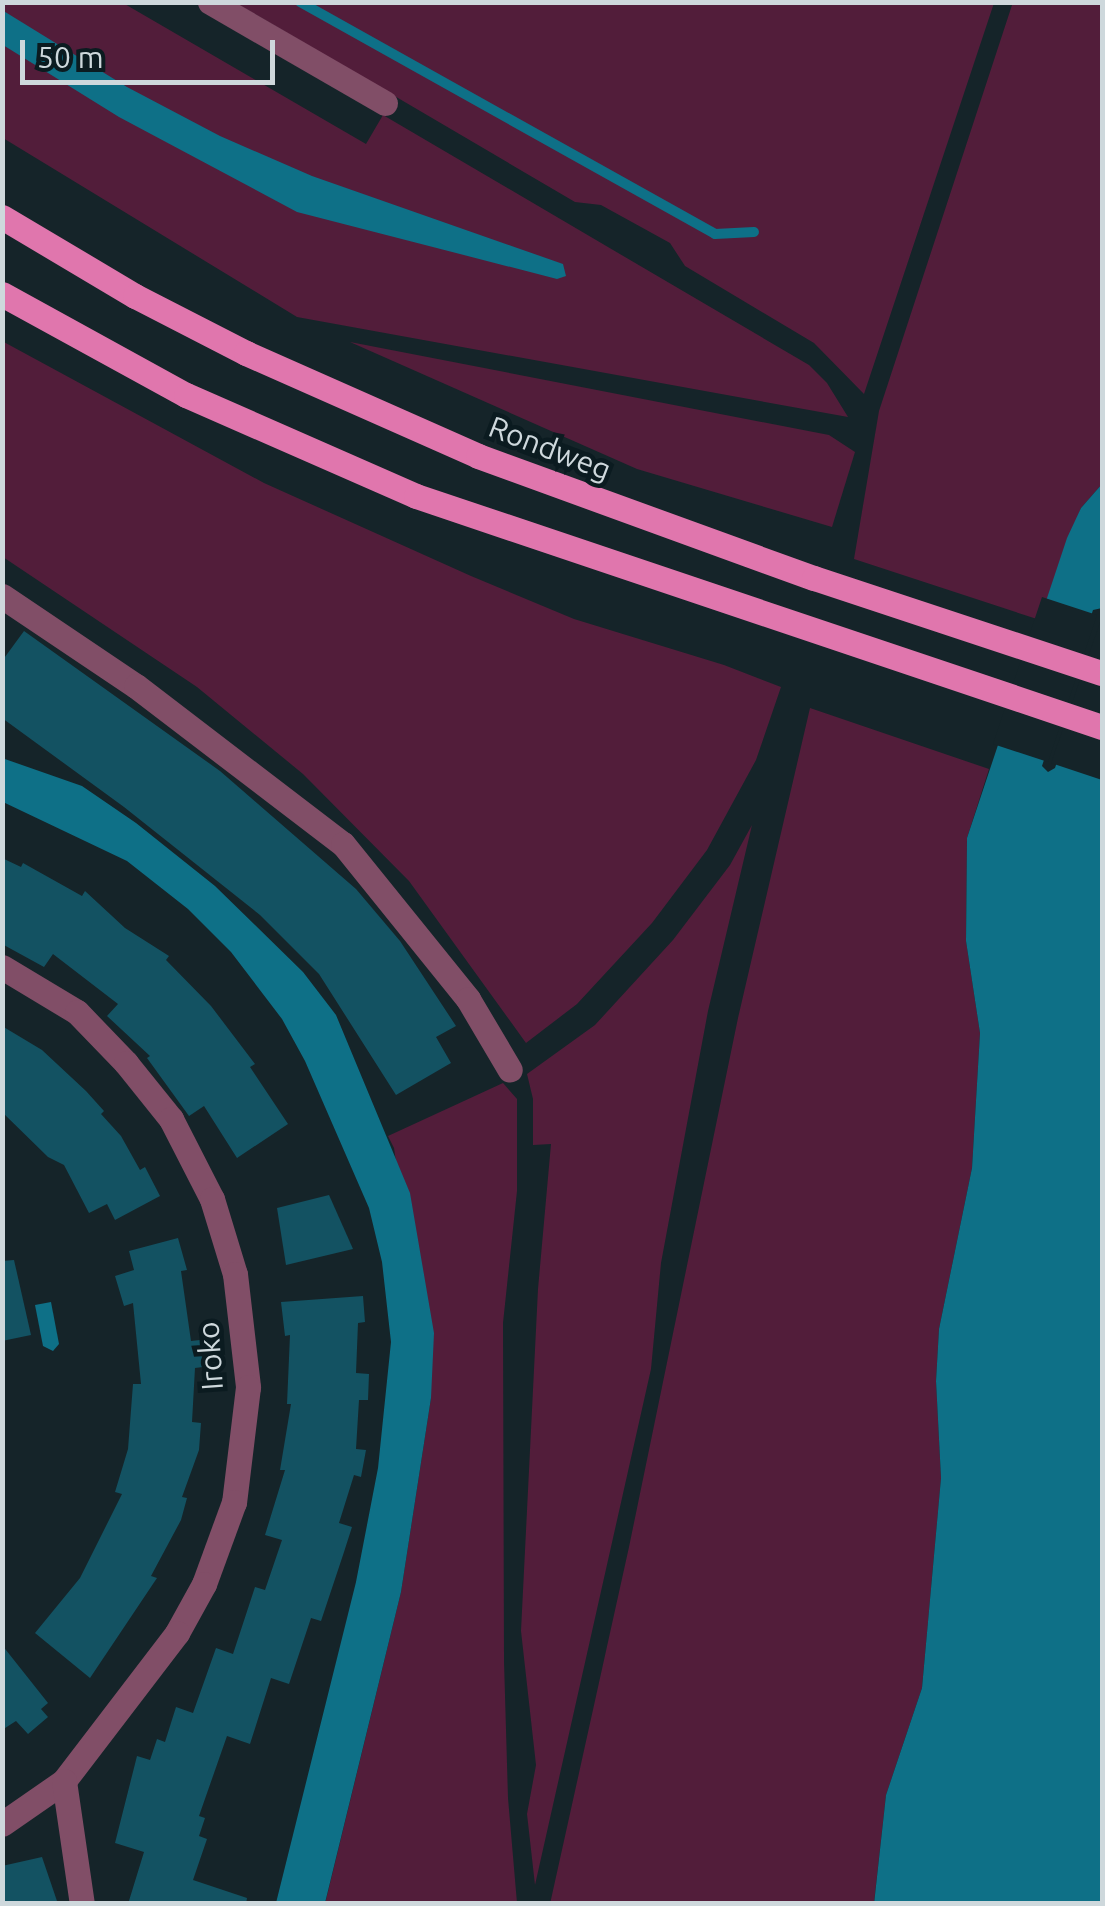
<!DOCTYPE html>
<style>
body{margin:0}
#map{position:relative;width:1105px;height:1906px;overflow:hidden;background:#152429;font-family:Ubuntu,sans-serif}
div>[style]{position:absolute}
[style*='--x']{left:calc(var(--x)*1px);top:calc(var(--y)*1px);width:calc(var(--w)*1px);rotate:calc(var(--a)*1deg)}
.green>*{inset:0;background:#521d3a}
.water>*{inset:0;background:#0e7087}
.pier>*{inset:0;background:#152429}
.stream>*{height:10px;margin:-5px;padding:0 5px;transform-origin:5px;border-radius:5px;background:#0e7087}
.building>*{inset:0;background:#135262}
.minor>*{height:25px;margin:-12.5px;padding:0 12.5px;transform-origin:12.5px;border-radius:12.5px;background:#814e67}
.primary>*{height:25px;margin:-12.5px;padding:0 12.5px;transform-origin:12.5px;border-radius:12.5px;background:#e076ad}
span{translate:-50% -50%;white-space:nowrap;text-align:center;line-height:1.15;-webkit-text-stroke:9px #0b1b20;paint-order:stroke}
.street-label{font-size:30px;color:#ced8dc}
.frame{position:absolute;inset:0;border:5px solid #ced8dc;pointer-events:none}
.scale{position:absolute;left:20px;top:40px;width:255px;height:45px;box-sizing:border-box;border:5px solid #ced8dc;border-top:0;padding-left:12px;font-size:30px;line-height:35px;white-space:nowrap;color:#ced8dc;-webkit-text-stroke:8px #0b1b20;paint-order:stroke}
</style>
<div id="map">
<div class="green">
<div style="clip-path:polygon(1013px 2px,1102px 3px,1102px 484px,1081px 508px,1040px 620px,854px 559px,879px 411px)"></div>
<div style="clip-path:polygon(3px 3px,123px 3px,366px 144px,383px 115px,809px 365px,827px 383px,848px 417px,297px 317px,3px 138px)"></div>
<div style="clip-path:polygon(236px 3px,994px 3px,864px 394px,814px 343px,685px 266px,670px 243px,601px 205px,575px 202px)"></div>
<div style="clip-path:polygon(2px 341px,264px 483px,471px 576px,574px 619px,724px 665px,781px 687px,756px 760px,707px 850px,652px 923px,577px 1004px,526px 1043px,409px 881px,303px 774px,197px 687px,3px 557px)"></div>
<div style="clip-path:polygon(350px 342px,829px 435px,855px 452px,832px 527px,637px 469px)"></div>
<div style="clip-path:polygon(810px 708px,989px 769px,967px 838px,966px 941px,980px 1033px,972px 1168px,939px 1329px,936px 1381px,941px 1478px,922px 1688px,886px 1795px,874px 1903px,550px 1904px,629px 1547px,738px 1018px)"></div>
<div style="clip-path:polygon(752px 825px,708px 1011px,661px 1263px,651px 1369px,535px 1885px,527px 1814px,536px 1765px,521px 1631px,538px 1289px,551px 1144px,533px 1145px,533px 1099px,527px 1074px,595px 1025px,673px 940px,730px 865px)"></div>
<div style="clip-path:polygon(503px 1083px,517px 1099px,517px 1191px,503px 1323px,504px 1661px,508px 1798px,517px 1903px,325px 1904px,401px 1592px,431px 1398px,394px 1148px,388px 1136px)"></div>
</div>
<div class="water">
<div style="clip-path:polygon(2px 10px,127px 87px,220px 136px,312px 176px,563px 264px,566px 276px,557px 279px,297px 212px,119px 117px,3px 45px)"></div>
<div style="clip-path:polygon(1102px 484px,1102px 608px,1093px 610px,1042px 766px,1048px 772px,1055px 768px,1102px 622px,1102px 1903px,874px 1904px,886px 1795px,922px 1688px,941px 1478px,936px 1381px,939px 1329px,972px 1168px,980px 1033px,966px 941px,967px 838px,1067px 538px,1081px 508px)"></div>
<div style="clip-path:polygon(2px 758px,82px 786px,136px 823px,215px 886px,303px 972px,336px 1015px,410px 1193px,434px 1333px,431px 1398px,401px 1592px,325px 1903px,276px 1903px,356px 1582px,378px 1468px,391px 1342px,382px 1262px,369px 1208px,305px 1061px,282px 1019px,231px 952px,188px 909px,127px 861px,3px 802px)"></div>
<div style="clip-path:polygon(51px 1302px,59px 1344px,53px 1351px,43px 1346px,35px 1305px)"></div>
</div>
<div class="pier">
<div style="clip-path:polygon(1042px 597px,1097px 615px,1048px 762px,993px 744px)"></div>
<div style="clip-path:polygon(1102px 617px,1102px 780px,1051px 763px)"></div>
</div>
<div class="stream">
<div style="--x:300;--y:2;--w:475;--a:29.2"></div>
<div style="--x:715;--y:234;--w:39;--a:-3"></div>
</div>
<div class="building">
<div style="clip-path:polygon(24px 631px,220px 771px,356px 889px,400px 941px,456px 1026px,436px 1037px,451px 1063px,396px 1095px,319px 974px,260px 915px,124px 807px,2px 718px,2px 661px)"></div>
<div style="clip-path:polygon(2px 858px,21px 867px,23px 863px,82px 896px,85px 891px,125px 928px,169px 956px,166px 960px,211px 1006px,255px 1064px,250px 1067px,288px 1124px,237px 1158px,204px 1106px,189px 1116px,147px 1058px,150px 1056px,107px 1016px,118px 1004px,53px 954px,44px 967px,2px 944px)"></div>
<div style="clip-path:polygon(2px 1026px,42px 1050px,86px 1091px,104px 1111px,101px 1114px,121px 1136px,140px 1170px,145px 1167px,160px 1196px,115px 1220px,107px 1204px,89px 1213px,64px 1165px,48px 1157px,2px 1112px)"></div>
<div style="clip-path:polygon(329px 1195px,353px 1249px,286px 1265px,277px 1208px)"></div>
<div style="clip-path:polygon(178px 1238px,187px 1270px,181px 1271px,191px 1341px,200px 1340px,203px 1367px,195px 1368px,192px 1422px,201px 1423px,199px 1450px,182px 1497px,187px 1498px,181px 1520px,151px 1576px,157px 1578px,90px 1678px,35px 1633px,80px 1578px,122px 1494px,115px 1492px,128px 1449px,133px 1384px,141px 1384px,133px 1303px,124px 1306px,115px 1276px,134px 1270px,129px 1251px)"></div>
<div style="clip-path:polygon(14px 1260px,31px 1335px,2px 1341px,2px 1261px)"></div>
<div style="clip-path:polygon(363px 1296px,365px 1322px,358px 1323px,356px 1373px,369px 1374px,368px 1400px,359px 1400px,356px 1449px,366px 1450px,361px 1477px,354px 1475px,339px 1523px,352px 1527px,344px 1552px,321px 1621px,311px 1618px,289px 1684px,271px 1678px,250px 1744px,227px 1736px,199px 1816px,205px 1818px,199px 1836px,207px 1839px,193px 1880px,247px 1898px,246px 1904px,128px 1904px,144px 1852px,115px 1843px,137px 1756px,150px 1760px,157px 1739px,165px 1742px,176px 1707px,193px 1713px,216px 1648px,233px 1654px,255px 1587px,265px 1590px,282px 1540px,265px 1535px,285px 1470px,280px 1470px,291px 1404px,287px 1404px,290px 1335px,285px 1336px,281px 1302px)"></div>
<div style="clip-path:polygon(2px 1645px,48px 1703px,41px 1709px,48px 1717px,28px 1734px,16px 1721px,2px 1730px)"></div>
<div style="clip-path:polygon(42px 1857px,58px 1904px,2px 1904px,2px 1866px)"></div>
</div>
<div class="minor">
<div style="--x:210;--y:2;--w:202;--a:30"></div>
<div style="--x:2;--y:596;--w:161;--a:33.9"></div>
<div style="--x:136;--y:686;--w:260;--a:37.4"></div>
<div style="--x:343;--y:844;--w:199;--a:51.1"></div>
<div style="--x:468;--y:999;--w:82;--a:59.4"></div>
<div style="--x:2;--y:967;--w:87;--a:31"></div>
<div style="--x:77;--y:1012;--w:71;--a:46.1"></div>
<div style="--x:126;--y:1063;--w:72;--a:51.2"></div>
<div style="--x:171;--y:1119;--w:90;--a:62.9"></div>
<div style="--x:212;--y:1199;--w:78;--a:73"></div>
<div style="--x:235;--y:1274;--w:114;--a:83.4"></div>
<div style="--x:248;--y:1387;--w:116;--a:96.9"></div>
<div style="--x:234;--y:1502;--w:87;--a:110.1"></div>
<div style="--x:204;--y:1584;--w:56;--a:118.9"></div>
<div style="--x:177;--y:1633;--w:186;--a:127.4"></div>
<div style="--x:64;--y:1781;--w:75;--a:145.3"></div>
<div style="--x:64;--y:1781;--w:124;--a:81.7"></div>
</div>
<div class="primary">
<div style="--x:2;--y:217;--w:155;--a:30.7"></div>
<div style="--x:135;--y:296;--w:125;--a:27.2"></div>
<div style="--x:246;--y:353;--w:254;--a:23.9"></div>
<div style="--x:478;--y:456;--w:357;--a:20"></div>
<div style="--x:814;--y:578;--w:303;--a:18.3"></div>
<div style="--x:2;--y:294;--w:210;--a:28.8"></div>
<div style="--x:186;--y:395;--w:251;--a:23.7"></div>
<div style="--x:416;--y:496;--w:724;--a:18.61"></div>
</div>
<div class="street-label">
<span style="left:550px;top:448px;rotate:21deg">Rondweg</span>
<span style="left:210px;top:1356px;rotate:-94deg">Iroko</span>
</div>
<div class="frame"></div>
<div class="scale">50 m</div>
</div>
